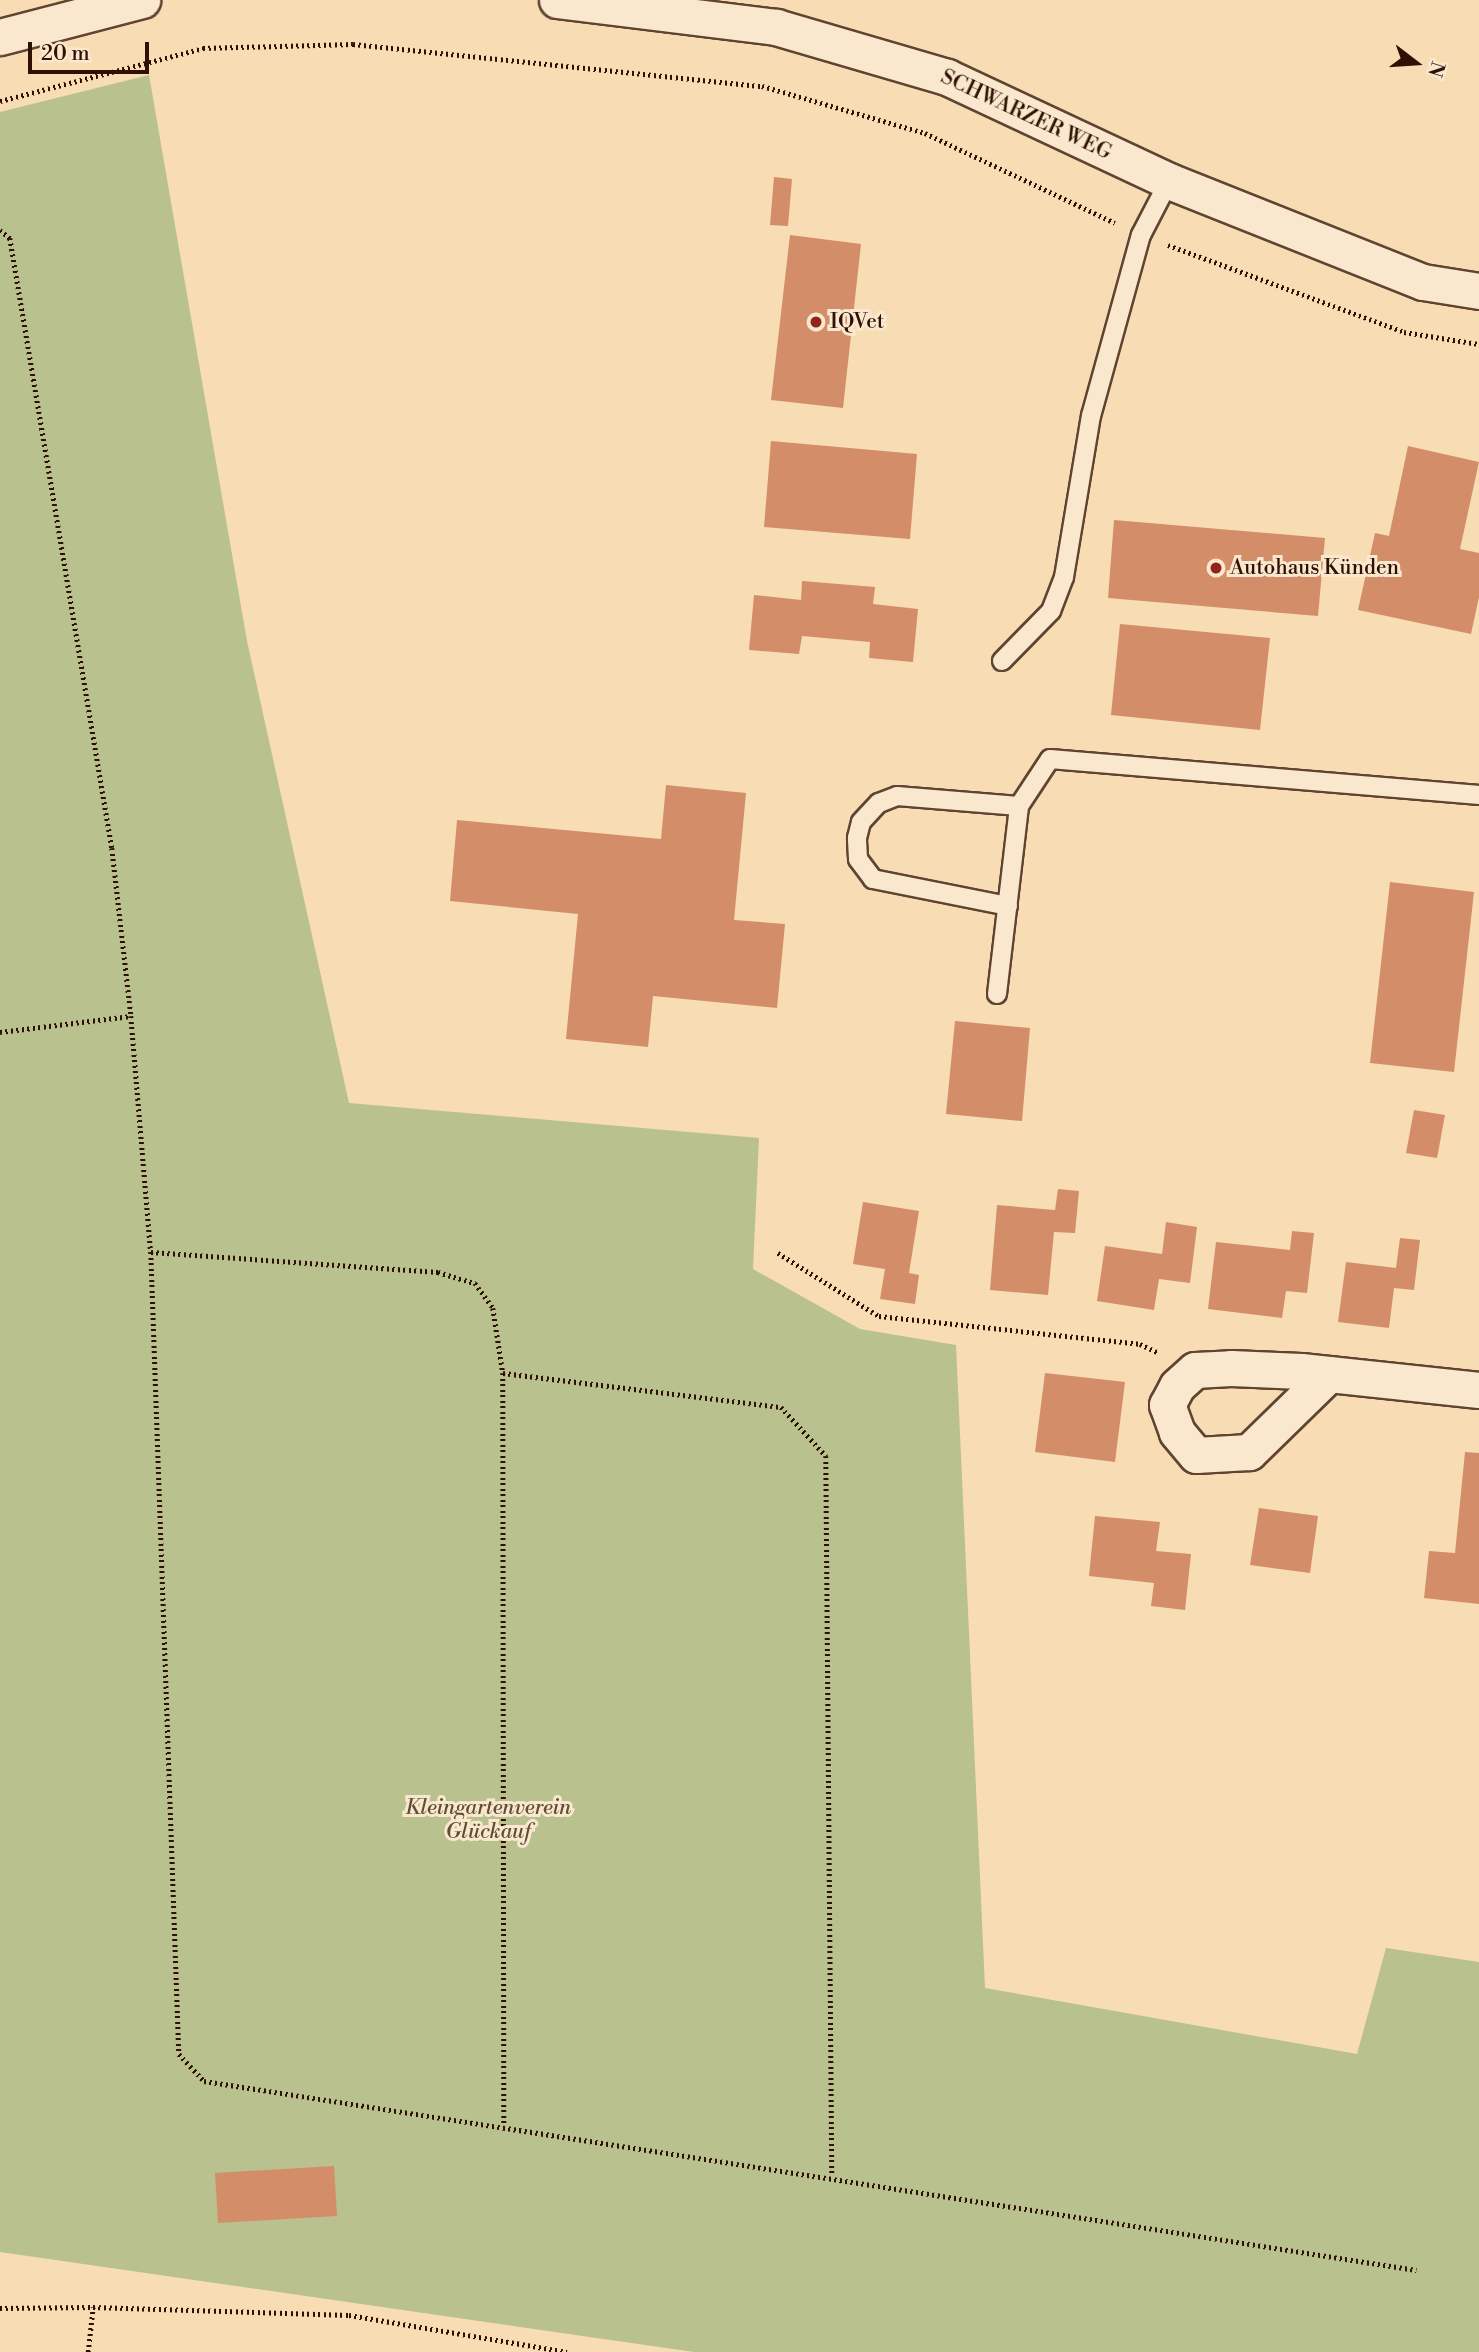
<!DOCTYPE html>
<meta charset="utf-8">
<style>
body{margin:0}
#map{position:relative;width:1479px;height:2352px;overflow:hidden;background:#f7dcb4;font-family:"Libre Bodoni",serif}
div>[style]{position:absolute}
[style*='--x']{left:calc(var(--x)*1px);top:calc(var(--y)*1px);width:calc(var(--w)*1px);rotate:calc(var(--a)*1deg)}
.green>*{inset:0;background:#b9c18f}
.building>*{inset:0;background:#d38e69}
.path>*{height:4.5px;margin-top:-2.25px;transform-origin:0;background:repeating-linear-gradient(90deg,#2e1004 0 2px,transparent 0 5.5px)}
.roads{filter:drop-shadow(2px 0 #604330) drop-shadow(-2px 0 #604330) drop-shadow(0 2px #604330) drop-shadow(0 -2px #604330)}
.service>*{height:18px;margin:-9px;padding:0 9px;transform-origin:9px;border-radius:9px;background:#fae8ce}
.minor>*{height:35px;margin:-17.5px;padding:0 17.5px;transform-origin:17.5px;border-radius:17.5px;background:#fae8ce}
.dots>*{width:19px;height:19px;translate:-50% -50%;box-sizing:border-box;border:4px solid #fae8ce;border-radius:50%}
span{translate:-50% -50%;white-space:nowrap;text-align:center;line-height:1.15;-webkit-text-stroke:6px #fae8ce;paint-order:stroke}
.street-label{font-size:21px;color:#2e1004}
.poi-label{font-size:21px;color:#2e1004}
.left{translate:0 -50%;text-align:left}
.park-label{font-size:21px;color:#5f4e35;font-style:italic}
.north{position:absolute;left:1381px;top:28px;width:70px;height:70px;-webkit-text-stroke:5px #fae8ce;paint-order:stroke;rotate:107deg;font-size:19px;font-weight:700;line-height:28px;text-align:center;color:#2e1004}
.north::after{content:'';display:block;margin:auto;width:24px;height:32px;background:#2e1004;clip-path:polygon(50% 0,100% 100%,50% 72%,0 100%)}
.scale{position:absolute;left:28px;top:42px;width:121px;height:32px;box-sizing:border-box;border:4px solid #2e1004;border-top:0;padding-left:9px;font-size:21px;line-height:24px;white-space:nowrap;color:#2e1004;-webkit-text-stroke:5px #fae8ce;paint-order:stroke}
</style>
<div id="map">
<div class="green">
<div style="clip-path:polygon(149px 75px,247px 641px,349px 1103px,759px 1138px,753px 1269px,860px 1329px,956px 1345px,985px 1988px,1357px 2054px,1386px 1948px,1479px 1962px,1479px 2352px,694px 2352px,0 2252px,0 112px)"></div>
</div>
<div class="building">
<div style="clip-path:polygon(774px 177px,792px 179px,788px 226px,770px 225px)"></div>
<div style="clip-path:polygon(790px 235px,861px 244px,843px 408px,771px 400px)"></div>
<div style="clip-path:polygon(771px 441px,917px 454px,910px 539px,764px 527px)"></div>
<div style="clip-path:polygon(1408px 446px,1479px 462px,1460px 549px,1479px 553px,1479px 597px,1471px 634px,1358px 610px,1375px 533px,1389px 536px)"></div>
<div style="clip-path:polygon(1114px 520px,1325px 538px,1318px 616px,1108px 598px)"></div>
<div style="clip-path:polygon(802px 581px,875px 587px,873px 604px,918px 609px,913px 662px,869px 658px,870px 642px,802px 636px,799px 654px,749px 650px,754px 595px,801px 600px)"></div>
<div style="clip-path:polygon(1120px 624px,1270px 638px,1260px 730px,1111px 715px)"></div>
<div style="clip-path:polygon(666px 785px,746px 793px,734px 920px,785px 924px,777px 1008px,653px 996px,648px 1047px,566px 1039px,578px 914px,450px 901px,457px 820px,661px 839px)"></div>
<div style="clip-path:polygon(1390px 882px,1474px 892px,1454px 1072px,1370px 1063px)"></div>
<div style="clip-path:polygon(955px 1021px,1030px 1028px,1022px 1121px,946px 1114px)"></div>
<div style="clip-path:polygon(1414px 1110px,1445px 1115px,1437px 1158px,1406px 1153px)"></div>
<div style="clip-path:polygon(1058px 1189px,1079px 1191px,1075px 1233px,1054px 1232px,1048px 1295px,990px 1290px,997px 1205px,1055px 1210px)"></div>
<div style="clip-path:polygon(863px 1202px,919px 1211px,909px 1273px,919px 1275px,915px 1304px,880px 1299px,885px 1269px,853px 1264px)"></div>
<div style="clip-path:polygon(1166px 1222px,1197px 1227px,1190px 1283px,1159px 1279px,1154px 1310px,1097px 1301px,1105px 1246px,1162px 1254px)"></div>
<div style="clip-path:polygon(1292px 1231px,1314px 1233px,1307px 1293px,1286px 1291px,1282px 1318px,1208px 1309px,1216px 1242px,1290px 1250px)"></div>
<div style="clip-path:polygon(1400px 1238px,1420px 1240px,1414px 1290px,1394px 1288px,1389px 1328px,1338px 1322px,1346px 1262px,1396px 1268px)"></div>
<div style="clip-path:polygon(1045px 1373px,1125px 1382px,1115px 1462px,1035px 1452px)"></div>
<div style="clip-path:polygon(1465px 1452px,1479px 1453px,1479px 1604px,1424px 1598px,1429px 1551px,1455px 1553px)"></div>
<div style="clip-path:polygon(1259px 1508px,1318px 1516px,1310px 1573px,1250px 1565px)"></div>
<div style="clip-path:polygon(1095px 1516px,1160px 1522px,1156px 1551px,1191px 1554px,1185px 1610px,1151px 1606px,1154px 1583px,1089px 1576px)"></div>
<div style="clip-path:polygon(334px 2166px,337px 2216px,218px 2223px,215px 2173px)"></div>
</div>
<div class="path">
<div style="--x:0;--y:101;--w:210;--a:-14.6"></div>
<div style="--x:203;--y:48;--w:150;--a:-1.5"></div>
<div style="--x:353;--y:44;--w:411;--a:5.9"></div>
<div style="--x:762;--y:86;--w:170;--a:16.1"></div>
<div style="--x:925;--y:133;--w:210;--a:25.3"></div>
<div style="--x:0;--y:230;--w:13;--a:39"></div>
<div style="--x:10;--y:238;--w:618;--a:80.51"></div>
<div style="--x:112;--y:848;--w:169;--a:83.5"></div>
<div style="--x:131;--y:1016;--w:237;--a:85.2"></div>
<div style="--x:151;--y:1252;--w:802;--a:88"></div>
<div style="--x:179;--y:2054;--w:37;--a:47"></div>
<div style="--x:204;--y:2081;--w:1227;--a:8.86"></div>
<div style="--x:1168;--y:245;--w:252;--a:20.2"></div>
<div style="--x:1404;--y:332;--w:76;--a:9.1"></div>
<div style="--x:0;--y:1032;--w:132;--a:-7"></div>
<div style="--x:151;--y:1252;--w:288;--a:4"></div>
<div style="--x:438;--y:1272;--w:39;--a:17"></div>
<div style="--x:475;--y:1283;--w:31;--a:54"></div>
<div style="--x:493;--y:1308;--w:66;--a:81.3"></div>
<div style="--x:503;--y:1373;--w:751;--a:89.92"></div>
<div style="--x:778;--y:1253;--w:119;--a:32"></div>
<div style="--x:879;--y:1316;--w:262;--a:6.1"></div>
<div style="--x:1140;--y:1344;--w:19;--a:25"></div>
<div style="--x:503;--y:1373;--w:280;--a:7"></div>
<div style="--x:781;--y:1407;--w:67;--a:47.4"></div>
<div style="--x:826;--y:1456;--w:720;--a:89.52"></div>
<div style="--x:0;--y:2308;--w:93;--a:-0.6"></div>
<div style="--x:93;--y:2307;--w:256;--a:1.8"></div>
<div style="--x:349;--y:2315;--w:221;--a:9.6"></div>
<div style="--x:88;--y:2352;--w:45;--a:-83.7"></div>
</div>
<div class="roads">
<div class="service">
<div style="--x:1002;--y:661;--w:70;--a:-45.6"></div>
<div style="--x:1051;--y:611;--w:36;--a:-69"></div>
<div style="--x:1064;--y:577;--w:163;--a:-80.5"></div>
<div style="--x:1091;--y:416;--w:188;--a:-74.6"></div>
<div style="--x:1141;--y:235;--w:61;--a:-62.6"></div>
<div style="--x:1008;--y:906;--w:138;--a:-168.7"></div>
<div style="--x:873;--y:879;--w:25;--a:-127"></div>
<div style="--x:858;--y:859;--w:21;--a:-93"></div>
<div style="--x:857;--y:838;--w:16;--a:-76"></div>
<div style="--x:861;--y:822;--w:26;--a:-47"></div>
<div style="--x:879;--y:803;--w:19;--a:-21"></div>
<div style="--x:897;--y:796;--w:122;--a:4.7"></div>
<div style="--x:997;--y:994;--w:189;--a:-83.3"></div>
<div style="--x:1019;--y:806;--w:56;--a:-56.6"></div>
<div style="--x:1050;--y:759;--w:431;--a:4.8"></div>
</div>
<div class="minor">
<div style="--x:557;--y:0;--w:221;--a:7"></div>
<div style="--x:776;--y:27;--w:178;--a:16.3"></div>
<div style="--x:947;--y:77;--w:245;--a:25.1"></div>
<div style="--x:1169;--y:181;--w:273;--a:21.7"></div>
<div style="--x:1423;--y:282;--w:57;--a:9.1"></div>
<div style="--x:0;--y:37;--w:147;--a:-14.6"></div>
<div style="--x:1329;--y:1374;--w:112;--a:135.7"></div>
<div style="--x:1249;--y:1452;--w:53;--a:176.8"></div>
<div style="--x:1196;--y:1455;--w:30;--a:-130"></div>
<div style="--x:1177;--y:1432;--w:29;--a:-110"></div>
<div style="--x:1167;--y:1405;--w:21;--a:-62"></div>
<div style="--x:1177;--y:1386;--w:24;--a:-42"></div>
<div style="--x:1195;--y:1370;--w:36;--a:-3"></div>
<div style="--x:1231;--y:1368;--w:70;--a:2.5"></div>
<div style="--x:1301;--y:1371;--w:179;--a:6.1"></div>
</div>
</div>
<div class="dots">
<div style="left:816px;top:322px;background:#8f2418"></div>
<div style="left:1216px;top:568px;background:#8f2418"></div>
</div>
<div class="street-label">
<span style="left:1026px;top:115px;rotate:25deg">SCHWARZER WEG</span>
</div>
<div class="poi-label">
<span class="left" style="left:830px;top:322px">IQVet</span>
<span class="left" style="left:1230px;top:568px">Autohaus Künden</span>
</div>
<div class="park-label">
<span style="left:488px;top:1820px">Kleingartenverein<br>Glückauf</span>
</div>
<div class="north">N</div>
<div class="scale">20 m</div>
</div>
